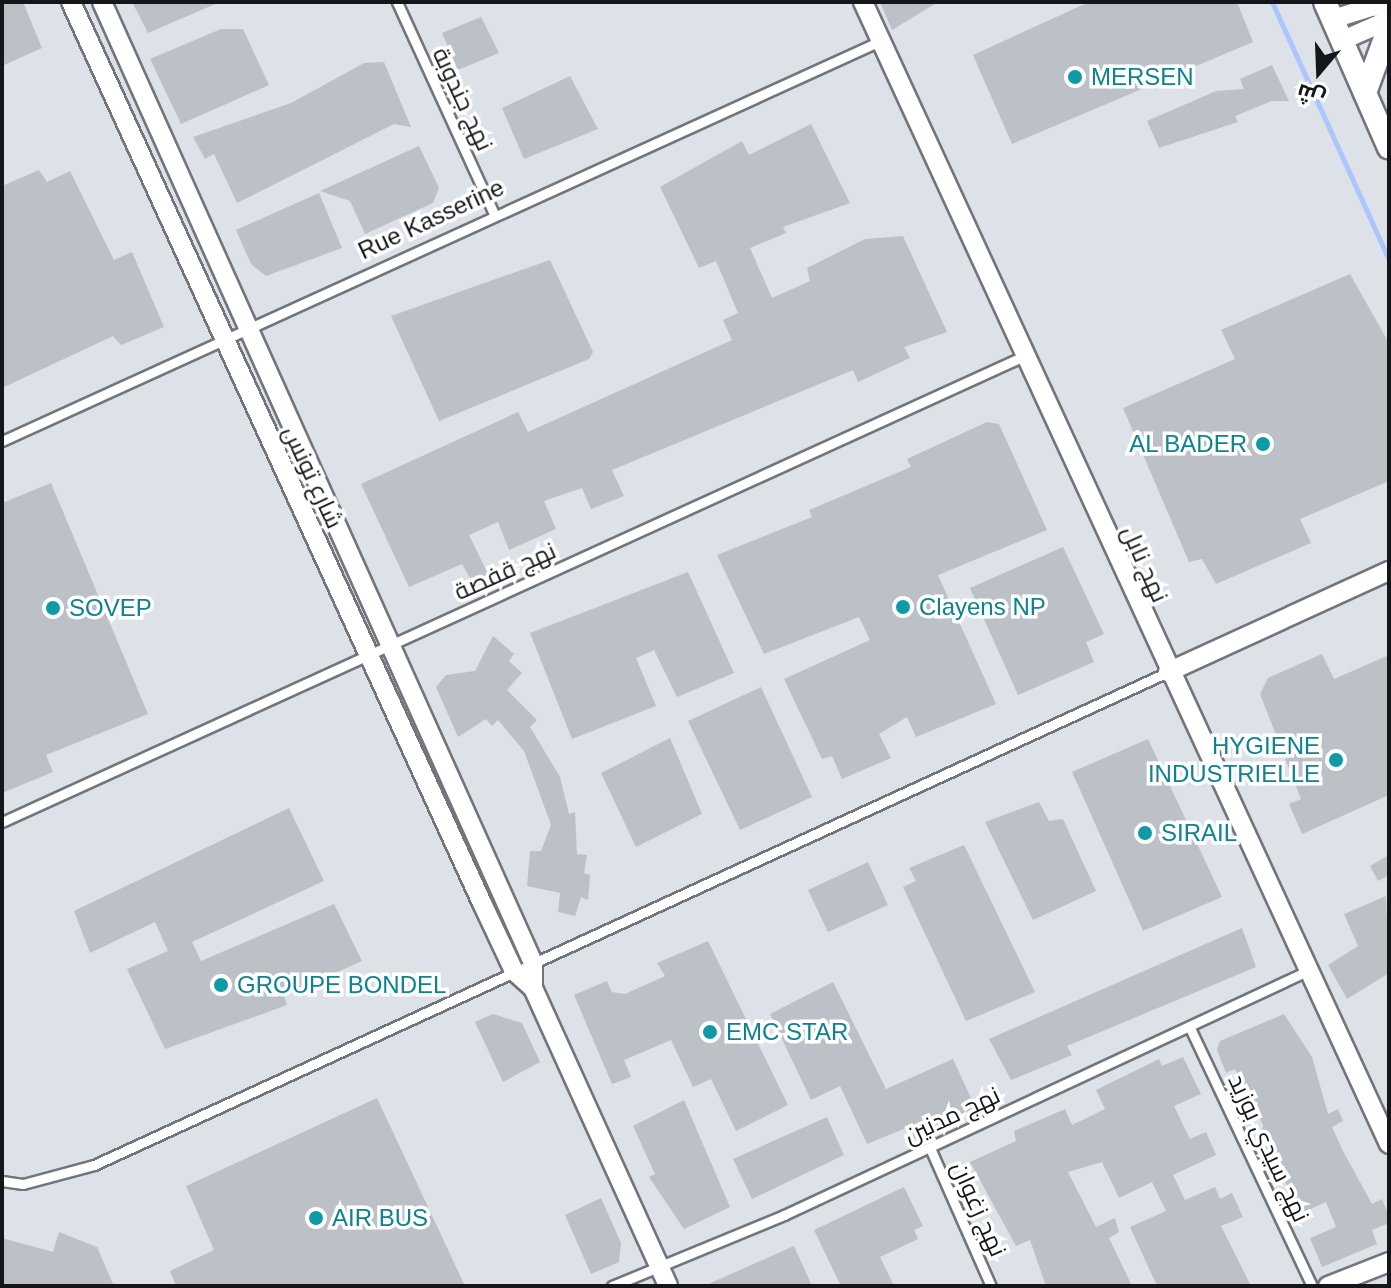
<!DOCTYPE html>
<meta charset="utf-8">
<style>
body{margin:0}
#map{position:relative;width:1391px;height:1288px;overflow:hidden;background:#dde1e8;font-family:Helvetica,Cairo,sans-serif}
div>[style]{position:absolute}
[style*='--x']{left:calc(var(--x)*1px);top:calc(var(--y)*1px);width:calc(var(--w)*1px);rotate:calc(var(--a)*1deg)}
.stream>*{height:5px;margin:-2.5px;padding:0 2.5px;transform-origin:2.5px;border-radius:2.5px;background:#acc6fd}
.building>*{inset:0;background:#bcc1c7}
.roads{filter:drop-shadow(2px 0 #72767c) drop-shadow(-2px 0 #72767c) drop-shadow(0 2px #72767c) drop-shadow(0 -2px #72767c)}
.service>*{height:9px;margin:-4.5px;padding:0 4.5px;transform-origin:4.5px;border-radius:4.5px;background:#fff}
.minor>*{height:18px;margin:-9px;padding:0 9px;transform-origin:9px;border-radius:9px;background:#fff}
.tertiary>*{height:22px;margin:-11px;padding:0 11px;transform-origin:11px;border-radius:11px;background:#fff}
.dots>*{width:22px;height:22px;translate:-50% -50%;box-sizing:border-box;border:4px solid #fff;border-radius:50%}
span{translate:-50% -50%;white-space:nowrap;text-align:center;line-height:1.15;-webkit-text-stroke:7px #fff;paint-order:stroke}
.culture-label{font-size:24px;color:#0d838f}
.left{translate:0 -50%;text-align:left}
.right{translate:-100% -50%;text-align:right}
.street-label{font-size:24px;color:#151619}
.frame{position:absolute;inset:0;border:4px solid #151619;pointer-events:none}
.north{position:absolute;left:1279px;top:32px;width:80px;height:80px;-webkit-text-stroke:6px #fff;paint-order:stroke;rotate:199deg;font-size:22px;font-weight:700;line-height:32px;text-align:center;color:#151619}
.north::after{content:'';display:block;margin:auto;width:28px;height:36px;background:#151619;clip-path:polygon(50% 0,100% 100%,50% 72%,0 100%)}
</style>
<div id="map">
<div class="stream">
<div style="--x:1272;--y:2;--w:283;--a:65.6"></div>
</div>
<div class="building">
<div style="clip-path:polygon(2px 2px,23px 2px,42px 48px,2px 66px)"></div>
<div style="clip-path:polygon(132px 2px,220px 2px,148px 33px)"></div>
<div style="clip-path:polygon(880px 2px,938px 2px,892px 30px)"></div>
<div style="clip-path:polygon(1089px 2px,1237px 2px,1253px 42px,1012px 144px,973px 55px)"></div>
<div style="clip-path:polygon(481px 17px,499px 53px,458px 70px,442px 33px)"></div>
<div style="clip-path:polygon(221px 29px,243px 29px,269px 85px,181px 124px,150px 59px)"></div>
<div style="clip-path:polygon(384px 62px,411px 127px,394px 124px,237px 203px,214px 154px,205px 159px,193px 137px,291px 103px,364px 63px)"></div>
<div style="clip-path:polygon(1272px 65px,1289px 101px,1272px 101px,1235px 116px,1238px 122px,1159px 148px,1147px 121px,1216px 91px,1244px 89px,1240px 79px)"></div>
<div style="clip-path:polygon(570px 76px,598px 129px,524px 159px,502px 108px)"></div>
<div style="clip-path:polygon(811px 124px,850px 203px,783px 227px,786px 233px,750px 248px,772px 298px,810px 281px,807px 268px,865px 239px,903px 236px,947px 332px,904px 347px,910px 358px,858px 382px,853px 370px,612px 470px,624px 496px,591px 509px,582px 488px,544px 501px,556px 529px,509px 550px,498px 522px,469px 535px,489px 576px,473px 583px,462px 564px,409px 587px,361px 484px,518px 412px,528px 432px,732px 340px,723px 320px,738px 313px,716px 261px,699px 268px,660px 187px,742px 141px,749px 155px)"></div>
<div style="clip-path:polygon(419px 146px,439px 188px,433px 203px,365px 234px,350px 201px,320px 191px)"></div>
<div style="clip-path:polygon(39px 170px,47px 182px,70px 171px,114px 260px,132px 252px,164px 327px,121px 345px,113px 336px,2px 388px,2px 186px)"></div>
<div style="clip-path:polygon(319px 193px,342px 248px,266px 276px,251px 264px,236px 230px)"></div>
<div style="clip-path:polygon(550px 260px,593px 352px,589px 359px,439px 421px,391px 316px)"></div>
<div style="clip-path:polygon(1350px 274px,1389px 343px,1389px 481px,1300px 519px,1311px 543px,1216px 584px,1202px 559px,1189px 562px,1123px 408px,1235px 359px,1221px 330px)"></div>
<div style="clip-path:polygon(987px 422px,999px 424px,1047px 530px,938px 575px,996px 704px,916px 737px,907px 717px,879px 734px,891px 758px,842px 779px,832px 756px,822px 759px,784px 679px,870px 640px,859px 617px,764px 654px,717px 555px,812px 517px,809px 510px,911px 467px,907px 459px)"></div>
<div style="clip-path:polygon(51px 483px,148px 714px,46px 755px,53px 772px,2px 793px,2px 503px)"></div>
<div style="clip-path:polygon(1063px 547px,1104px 634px,1086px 642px,1094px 662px,1018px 695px,970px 588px)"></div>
<div style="clip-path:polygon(688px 572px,734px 673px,677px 697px,654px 650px,636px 658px,656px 706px,572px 739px,530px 633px)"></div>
<div style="clip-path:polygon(493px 636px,514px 654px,509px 661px,522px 673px,507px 690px,537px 720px,530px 727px,560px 777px,569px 814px,575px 812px,577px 854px,587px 855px,584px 873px,590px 875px,588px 900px,581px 897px,575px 916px,558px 912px,560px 893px,527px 886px,530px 851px,541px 851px,551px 825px,524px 751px,498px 720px,492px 726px,486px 719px,458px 737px,436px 687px,446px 675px,475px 671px)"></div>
<div style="clip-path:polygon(1322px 654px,1334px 679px,1389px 655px,1389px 795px,1302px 834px,1289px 804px,1301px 799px,1260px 694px,1268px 678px)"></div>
<div style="clip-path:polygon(761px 687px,812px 797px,740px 830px,688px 721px)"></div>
<div style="clip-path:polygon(670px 738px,702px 814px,636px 847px,601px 773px)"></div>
<div style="clip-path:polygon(1148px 739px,1222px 897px,1143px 931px,1072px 772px)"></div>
<div style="clip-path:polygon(1039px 802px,1049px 821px,1063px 819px,1096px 891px,1033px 920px,985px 822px)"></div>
<div style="clip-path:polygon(289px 808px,324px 881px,192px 942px,201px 961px,334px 904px,362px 961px,284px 996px,287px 1005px,165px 1049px,127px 969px,168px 951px,155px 922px,90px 953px,74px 911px)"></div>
<div style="clip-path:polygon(964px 845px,1035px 992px,966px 1021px,903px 887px,916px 881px,909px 868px)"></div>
<div style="clip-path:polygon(1389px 855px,1389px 875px,1378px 881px,1370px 866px)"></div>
<div style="clip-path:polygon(868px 862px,888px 905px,828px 932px,808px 890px)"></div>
<div style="clip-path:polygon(1386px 896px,1389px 973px,1347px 999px,1328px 965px,1358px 946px,1344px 914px)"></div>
<div style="clip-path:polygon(1242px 928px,1256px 967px,1067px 1046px,1072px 1055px,1011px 1080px,989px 1039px)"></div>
<div style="clip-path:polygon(708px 941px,788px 1105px,736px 1131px,711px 1079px,693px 1087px,671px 1040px,624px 1060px,631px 1077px,612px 1084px,574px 995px,607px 981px,612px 992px,625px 994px,665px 976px,657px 963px)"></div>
<div style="clip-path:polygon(833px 982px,886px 1089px,953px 1059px,976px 1109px,913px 1139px,906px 1128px,867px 1144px,840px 1086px,811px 1100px,770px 1014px)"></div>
<div style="clip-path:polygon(493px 1014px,522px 1023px,540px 1062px,503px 1082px,475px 1022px)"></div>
<div style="clip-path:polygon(1284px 1014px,1312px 1057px,1328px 1114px,1338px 1109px,1343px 1121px,1332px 1127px,1343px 1151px,1372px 1204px,1382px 1199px,1389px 1216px,1389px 1223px,1372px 1230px,1377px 1244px,1322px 1267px,1310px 1238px,1336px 1227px,1326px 1202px,1302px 1213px,1261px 1138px,1263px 1125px,1235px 1069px,1226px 1073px,1217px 1050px,1220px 1041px)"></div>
<div style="clip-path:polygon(1183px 1057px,1201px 1094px,1174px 1106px,1190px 1139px,1206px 1132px,1216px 1155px,1173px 1175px,1185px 1200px,1215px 1187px,1220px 1199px,1232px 1193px,1243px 1217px,1221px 1226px,1251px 1286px,1157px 1286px,1130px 1227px,1166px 1211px,1152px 1182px,1119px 1198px,1102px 1162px,1068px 1172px,1096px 1227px,1115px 1218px,1119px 1232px,1109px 1238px,1132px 1286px,1046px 1286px,1030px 1240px,1016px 1246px,970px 1162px,1016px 1141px,1014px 1131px,1065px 1109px,1072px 1125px,1105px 1109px,1096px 1090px,1159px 1059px,1162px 1066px)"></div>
<div style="clip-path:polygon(377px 1098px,465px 1286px,176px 1286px,170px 1271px,214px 1250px,186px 1186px)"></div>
<div style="clip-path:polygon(684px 1100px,730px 1207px,684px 1229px,649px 1177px,655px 1174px,633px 1126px)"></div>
<div style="clip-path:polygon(827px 1117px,844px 1155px,752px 1199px,733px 1159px)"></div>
<div style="clip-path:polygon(904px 1187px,923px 1226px,914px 1230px,918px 1239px,880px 1257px,894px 1286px,841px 1286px,814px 1230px)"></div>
<div style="clip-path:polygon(601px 1198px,621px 1243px,619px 1262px,591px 1274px,565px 1215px)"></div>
<div style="clip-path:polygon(59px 1232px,97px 1247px,114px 1286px,2px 1286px,2px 1238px,53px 1252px)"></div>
<div style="clip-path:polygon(794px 1246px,812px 1286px,704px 1286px)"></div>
</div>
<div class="roads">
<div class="service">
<div style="--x:397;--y:2;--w:231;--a:65.4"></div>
<div style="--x:2;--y:441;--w:965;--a:-24.49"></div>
<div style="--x:2;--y:822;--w:1123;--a:-24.51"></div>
<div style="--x:1190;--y:1028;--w:285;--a:64.7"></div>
<div style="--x:930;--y:1148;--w:151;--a:66.2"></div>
<div style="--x:2;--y:1181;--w:21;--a:8"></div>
<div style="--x:23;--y:1184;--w:73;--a:-15"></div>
<div style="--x:94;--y:1165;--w:1182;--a:-24.66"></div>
<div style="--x:612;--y:1286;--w:186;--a:-22.4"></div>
<div style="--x:784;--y:1215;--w:575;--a:-25"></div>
</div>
<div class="minor">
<div style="--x:71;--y:2;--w:990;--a:65.48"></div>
<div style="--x:482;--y:903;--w:75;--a:64.8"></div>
<div style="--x:514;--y:971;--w:25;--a:42"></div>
<div style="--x:533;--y:988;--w:327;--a:65.6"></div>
<div style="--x:102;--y:2;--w:1053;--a:65.84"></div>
<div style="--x:533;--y:963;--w:25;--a:90"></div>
<div style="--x:863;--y:2;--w:1257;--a:65.27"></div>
<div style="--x:1333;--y:19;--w:53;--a:-17.4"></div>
<div style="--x:1343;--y:40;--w:50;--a:-23.5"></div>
<div style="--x:1168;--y:672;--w:243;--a:-24.6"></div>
<div style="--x:1328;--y:1286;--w:66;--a:-21.5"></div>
</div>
<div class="tertiary">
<div style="--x:1325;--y:2;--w:159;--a:66.3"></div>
<div style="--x:1368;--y:2;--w:9;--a:18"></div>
<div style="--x:1365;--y:93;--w:70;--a:-70"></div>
</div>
</div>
<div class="dots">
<div style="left:1075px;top:77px;background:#0f9aa8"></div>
<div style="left:1263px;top:444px;background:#0f9aa8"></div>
<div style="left:903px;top:607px;background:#0f9aa8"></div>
<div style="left:53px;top:608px;background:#0f9aa8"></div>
<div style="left:1336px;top:760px;background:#0f9aa8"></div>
<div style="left:1145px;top:833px;background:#0f9aa8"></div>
<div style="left:221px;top:985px;background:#0f9aa8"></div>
<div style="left:710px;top:1032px;background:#0f9aa8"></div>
<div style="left:316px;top:1218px;background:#0f9aa8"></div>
</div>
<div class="culture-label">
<span class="left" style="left:1091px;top:77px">MERSEN</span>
<span class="right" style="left:1247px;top:444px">AL BADER</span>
<span class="left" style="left:919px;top:607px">Clayens NP</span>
<span class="left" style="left:69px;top:608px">SOVEP</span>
<span class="right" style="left:1320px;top:760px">HYGIENE<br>INDUSTRIELLE</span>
<span class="left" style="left:1161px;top:833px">SIRAIL</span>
<span class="left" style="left:237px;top:985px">GROUPE BONDEL</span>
<span class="left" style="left:726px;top:1032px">EMC STAR</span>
<span class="left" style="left:332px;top:1218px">AIR BUS</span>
</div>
<div class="street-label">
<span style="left:463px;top:99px;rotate:65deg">نهج جندوبة</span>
<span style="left:431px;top:219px;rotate:-25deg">Rue Kasserine</span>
<span style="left:313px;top:477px;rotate:65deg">شارع تونس</span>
<span style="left:1145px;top:564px;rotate:66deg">نهج نابل</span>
<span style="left:505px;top:571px;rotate:-24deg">نهج قفصة</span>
<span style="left:952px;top:1115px;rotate:-25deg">نهج مدنين</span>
<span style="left:1269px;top:1148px;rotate:65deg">نهج سيدي بوزيد</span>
<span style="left:979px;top:1209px;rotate:66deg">نهج زغوان</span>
</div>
<div class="frame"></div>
<div class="north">ش</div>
</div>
